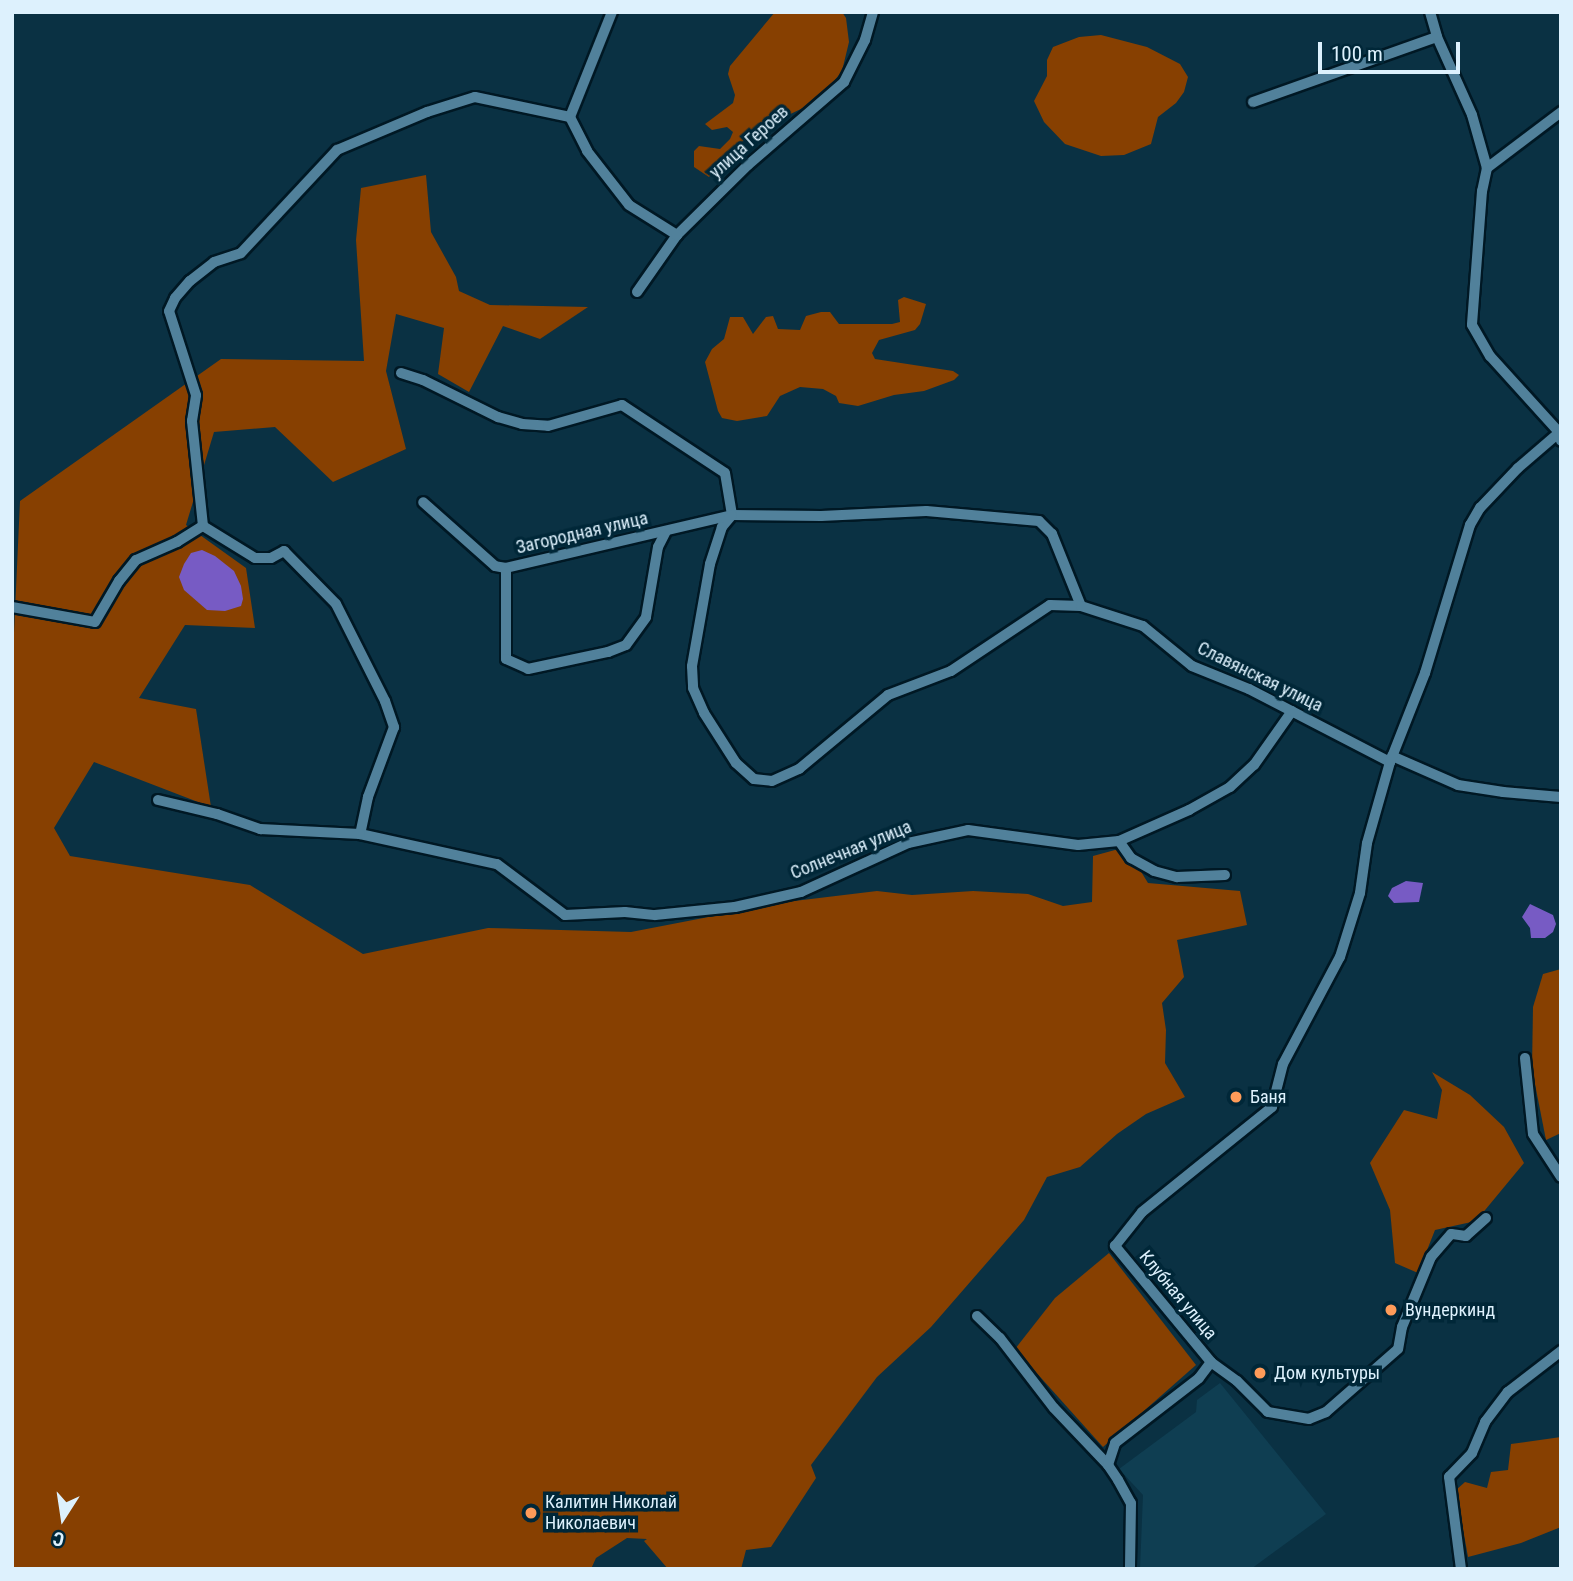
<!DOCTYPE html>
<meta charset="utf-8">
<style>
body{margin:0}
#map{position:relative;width:1573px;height:1581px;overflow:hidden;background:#0a3143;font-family:"Roboto Condensed",sans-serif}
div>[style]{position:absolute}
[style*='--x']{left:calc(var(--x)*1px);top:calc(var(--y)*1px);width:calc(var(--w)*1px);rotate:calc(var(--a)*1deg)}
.built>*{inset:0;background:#0f3e52}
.green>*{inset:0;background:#874001}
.water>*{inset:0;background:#775bc4}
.roads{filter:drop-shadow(2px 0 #001824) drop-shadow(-2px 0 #001824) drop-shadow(0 2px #001824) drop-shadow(0 -2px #001824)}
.minor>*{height:10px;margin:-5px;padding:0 5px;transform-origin:5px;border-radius:5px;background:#51819b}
.dots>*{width:19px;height:19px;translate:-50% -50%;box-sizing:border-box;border:4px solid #002738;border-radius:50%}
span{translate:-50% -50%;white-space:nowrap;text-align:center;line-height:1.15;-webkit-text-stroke:7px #002738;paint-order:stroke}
.street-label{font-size:18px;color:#ddf1fd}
.poi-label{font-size:18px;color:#ddf1fd}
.left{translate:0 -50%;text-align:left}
.frame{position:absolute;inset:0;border:14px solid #ddf1fd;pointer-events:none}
.north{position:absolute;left:28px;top:1483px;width:70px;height:70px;-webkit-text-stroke:5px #002738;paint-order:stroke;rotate:192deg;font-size:19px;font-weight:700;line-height:28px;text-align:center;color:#ddf1fd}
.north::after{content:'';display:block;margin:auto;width:24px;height:32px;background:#ddf1fd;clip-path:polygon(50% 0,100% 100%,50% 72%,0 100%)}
.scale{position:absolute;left:1318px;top:42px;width:142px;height:32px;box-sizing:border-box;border:4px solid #ddf1fd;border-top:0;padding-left:9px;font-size:21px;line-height:24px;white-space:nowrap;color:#ddf1fd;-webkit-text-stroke:5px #002738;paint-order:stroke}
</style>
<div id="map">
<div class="built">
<div style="clip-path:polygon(1220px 1383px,1326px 1514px,1251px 1569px,1140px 1569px,1143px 1495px,1119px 1469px,1196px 1412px,1197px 1400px)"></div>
</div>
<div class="green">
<div style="clip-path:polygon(775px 12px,842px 12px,846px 18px,849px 42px,842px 71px,824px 94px,805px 107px,751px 133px,709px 177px,694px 167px,694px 151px,699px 146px,720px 149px,730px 139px,733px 132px,727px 127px,712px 130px,705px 124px,733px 103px,735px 95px,728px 74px,730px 66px)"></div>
<div style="clip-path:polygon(1101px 35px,1147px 47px,1180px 64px,1188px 77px,1184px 92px,1176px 103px,1158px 117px,1151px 144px,1124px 155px,1101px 156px,1065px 144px,1044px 122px,1034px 101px,1047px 76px,1047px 60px,1053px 47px,1079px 37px)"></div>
<div style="clip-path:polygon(426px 175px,431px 232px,456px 277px,459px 291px,490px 305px,588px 307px,540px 339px,503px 326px,469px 392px,438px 374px,444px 328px,396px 314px,386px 371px,406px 449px,333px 482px,275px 427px,214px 432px,186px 525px,246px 568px,255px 628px,185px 625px,139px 698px,196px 709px,211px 807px,94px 762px,54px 828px,70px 856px,250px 885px,363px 954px,488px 928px,631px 932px,786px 902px,877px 891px,912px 895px,973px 891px,1028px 894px,1063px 906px,1092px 902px,1093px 856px,1126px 847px,1148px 883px,1240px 891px,1247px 925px,1177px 940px,1184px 977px,1162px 1003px,1166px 1030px,1165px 1063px,1185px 1097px,1146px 1114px,1117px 1134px,1080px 1167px,1047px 1177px,1024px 1220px,931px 1327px,877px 1377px,811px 1465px,816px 1478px,771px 1547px,746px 1550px,741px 1569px,668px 1569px,644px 1541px,647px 1539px,627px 1538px,596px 1558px,591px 1569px,12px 1569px,12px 677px,20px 501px,221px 359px,364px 361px,356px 240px,361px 188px)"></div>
<div style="clip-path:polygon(904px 297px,926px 304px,920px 324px,915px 330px,879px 340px,872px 353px,875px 359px,953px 371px,959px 375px,954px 380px,924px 391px,894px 395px,858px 406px,839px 403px,836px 396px,823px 389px,800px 387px,780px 396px,767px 416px,737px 421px,722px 418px,718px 411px,705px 362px,712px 349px,724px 339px,730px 317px,743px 317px,753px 334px,766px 317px,773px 316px,778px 329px,800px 330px,806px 316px,821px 312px,830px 312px,839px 324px,892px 324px,900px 322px,898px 300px)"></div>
<div style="clip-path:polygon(1561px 969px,1561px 1133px,1546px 1140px,1532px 1069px,1533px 1007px,1543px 974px)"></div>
<div style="clip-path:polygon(1432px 1072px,1470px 1095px,1504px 1127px,1524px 1163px,1476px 1221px,1435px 1230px,1418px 1273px,1395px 1263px,1390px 1210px,1370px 1163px,1404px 1110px,1437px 1119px,1442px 1090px)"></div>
<div style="clip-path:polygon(1109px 1253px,1196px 1365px,1103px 1447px,1015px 1349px,1055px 1298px)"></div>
<div style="clip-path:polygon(1561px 1437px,1561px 1527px,1521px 1543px,1468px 1557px,1456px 1490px,1465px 1482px,1487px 1488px,1491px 1472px,1508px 1470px,1511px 1444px)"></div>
</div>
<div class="water">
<div style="clip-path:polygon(202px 550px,215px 556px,234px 571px,241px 586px,243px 599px,241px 606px,225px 611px,207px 610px,184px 590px,179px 577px,184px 564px,191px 553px)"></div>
<div style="clip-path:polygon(1406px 881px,1423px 883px,1419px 902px,1394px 903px,1388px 896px,1392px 888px)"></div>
<div style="clip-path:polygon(1530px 904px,1553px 915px,1556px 924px,1553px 932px,1545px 938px,1531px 938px,1530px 928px,1522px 917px)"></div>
</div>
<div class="roads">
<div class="minor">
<div style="--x:1430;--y:12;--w:26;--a:74"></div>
<div style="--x:1437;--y:37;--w:85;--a:65.8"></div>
<div style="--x:1472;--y:115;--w:55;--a:74.2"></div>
<div style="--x:1487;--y:168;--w:24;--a:102"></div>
<div style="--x:1482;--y:191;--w:134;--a:94.3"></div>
<div style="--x:1472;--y:325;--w:36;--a:60"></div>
<div style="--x:1490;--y:356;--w:103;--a:47.8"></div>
<div style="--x:1559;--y:432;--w:9;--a:77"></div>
<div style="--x:1253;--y:102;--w:195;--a:-19.5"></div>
<div style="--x:570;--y:117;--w:113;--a:-68.2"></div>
<div style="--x:1487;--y:168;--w:93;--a:-37.1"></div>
<div style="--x:637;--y:292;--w:70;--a:-54.9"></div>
<div style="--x:677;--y:235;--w:100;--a:-44.6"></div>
<div style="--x:748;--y:165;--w:127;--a:-40.8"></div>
<div style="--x:844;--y:82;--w:47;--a:-63.4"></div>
<div style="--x:865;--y:40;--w:29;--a:-74"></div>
<div style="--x:401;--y:373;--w:23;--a:18"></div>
<div style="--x:423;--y:380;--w:84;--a:26.3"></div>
<div style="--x:498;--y:417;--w:25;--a:16"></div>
<div style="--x:522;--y:424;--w:26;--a:4"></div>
<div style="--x:548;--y:426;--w:77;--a:-15.8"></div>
<div style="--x:622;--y:405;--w:123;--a:33.4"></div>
<div style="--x:725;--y:473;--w:43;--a:80.5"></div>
<div style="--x:732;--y:515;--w:232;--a:166.8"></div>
<div style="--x:506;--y:568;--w:11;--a:-170"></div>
<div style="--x:495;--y:566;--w:96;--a:-138.4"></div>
<div style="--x:203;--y:526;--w:61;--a:31.6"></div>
<div style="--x:255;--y:558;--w:16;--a:0"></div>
<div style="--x:271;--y:558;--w:15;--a:-28"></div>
<div style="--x:284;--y:551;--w:74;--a:45.5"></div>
<div style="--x:336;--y:604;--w:109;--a:63.2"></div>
<div style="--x:385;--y:701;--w:28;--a:71"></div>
<div style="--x:394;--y:727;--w:75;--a:110.4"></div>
<div style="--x:368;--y:797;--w:38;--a:102"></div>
<div style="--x:360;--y:834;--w:140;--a:12.4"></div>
<div style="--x:497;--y:864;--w:85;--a:36.9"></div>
<div style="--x:565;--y:915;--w:60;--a:-2.9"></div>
<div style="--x:625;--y:912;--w:30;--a:6"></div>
<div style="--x:655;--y:915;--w:80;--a:-5.7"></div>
<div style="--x:735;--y:907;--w:68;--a:-12.8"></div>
<div style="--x:801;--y:892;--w:118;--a:-24.6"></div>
<div style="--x:908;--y:843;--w:61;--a:-12.2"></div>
<div style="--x:968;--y:830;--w:111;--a:7.8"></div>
<div style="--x:1078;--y:845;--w:41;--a:-5.6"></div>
<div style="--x:1119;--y:841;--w:77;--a:-23.9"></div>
<div style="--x:1189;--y:810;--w:47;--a:-29.3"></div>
<div style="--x:1230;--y:787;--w:33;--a:-43"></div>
<div style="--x:1254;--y:765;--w:66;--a:-54.9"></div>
<div style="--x:203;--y:526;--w:106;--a:-96"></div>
<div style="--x:192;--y:421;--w:26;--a:-81"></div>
<div style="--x:196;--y:395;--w:88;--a:-107.8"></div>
<div style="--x:169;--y:311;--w:14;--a:-65"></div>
<div style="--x:175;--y:298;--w:23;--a:-49"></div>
<div style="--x:190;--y:281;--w:31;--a:-38"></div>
<div style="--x:214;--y:262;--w:28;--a:-18"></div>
<div style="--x:241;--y:253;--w:141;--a:-47"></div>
<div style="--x:337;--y:150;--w:98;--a:-22.9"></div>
<div style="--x:427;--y:112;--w:50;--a:-17.4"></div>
<div style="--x:475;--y:97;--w:97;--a:11.9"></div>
<div style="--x:570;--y:117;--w:38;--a:63"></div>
<div style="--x:587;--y:151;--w:68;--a:52.1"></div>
<div style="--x:629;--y:205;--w:57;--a:32"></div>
<div style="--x:506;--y:568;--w:91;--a:90"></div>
<div style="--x:506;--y:659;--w:24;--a:24"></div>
<div style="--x:528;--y:669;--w:82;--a:-12"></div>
<div style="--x:608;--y:652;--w:19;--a:-21"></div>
<div style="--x:626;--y:645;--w:34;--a:-54"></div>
<div style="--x:646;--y:617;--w:71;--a:-80.3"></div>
<div style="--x:658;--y:547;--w:18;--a:-63"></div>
<div style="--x:1081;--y:606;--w:78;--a:-111.9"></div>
<div style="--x:1052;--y:534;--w:18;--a:-135"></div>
<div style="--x:1039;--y:521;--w:113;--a:-174.9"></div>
<div style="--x:926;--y:511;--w:105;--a:177.3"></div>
<div style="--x:821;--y:516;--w:89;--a:-179.4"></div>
<div style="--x:732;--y:515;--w:16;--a:130"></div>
<div style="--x:722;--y:527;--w:39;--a:108"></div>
<div style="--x:710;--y:564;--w:104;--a:100"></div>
<div style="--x:692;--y:666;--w:22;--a:87"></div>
<div style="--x:693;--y:688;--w:27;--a:66"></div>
<div style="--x:704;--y:713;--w:59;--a:57.4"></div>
<div style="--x:736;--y:763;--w:24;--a:42"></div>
<div style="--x:754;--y:779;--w:18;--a:6"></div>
<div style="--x:772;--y:781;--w:30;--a:-24"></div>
<div style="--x:799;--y:769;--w:116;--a:-39.7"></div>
<div style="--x:888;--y:695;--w:67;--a:-20.9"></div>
<div style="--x:951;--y:671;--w:119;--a:-33.7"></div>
<div style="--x:1050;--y:605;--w:31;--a:2"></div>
<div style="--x:1081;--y:606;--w:65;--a:17.9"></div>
<div style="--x:1143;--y:626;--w:63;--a:39.2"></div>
<div style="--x:1192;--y:666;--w:61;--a:22"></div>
<div style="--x:1249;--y:689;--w:159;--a:27.4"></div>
<div style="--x:12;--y:607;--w:84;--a:10.2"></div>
<div style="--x:95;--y:622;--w:48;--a:-59.7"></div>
<div style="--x:119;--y:581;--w:27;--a:-51"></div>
<div style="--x:136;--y:560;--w:45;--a:-23.7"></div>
<div style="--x:177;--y:542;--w:31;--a:-32"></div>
<div style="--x:1392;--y:756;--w:72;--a:23.7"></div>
<div style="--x:1458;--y:785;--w:46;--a:8.8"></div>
<div style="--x:1503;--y:792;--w:58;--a:4.9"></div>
<div style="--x:158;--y:800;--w:61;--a:13.3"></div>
<div style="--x:217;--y:814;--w:46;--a:19.2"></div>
<div style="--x:260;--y:829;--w:100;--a:2.9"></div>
<div style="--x:1119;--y:841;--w:21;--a:55"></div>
<div style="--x:1131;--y:858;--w:26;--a:29"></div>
<div style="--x:1154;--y:871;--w:24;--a:15"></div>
<div style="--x:1177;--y:877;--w:48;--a:-2.4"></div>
<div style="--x:1525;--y:1058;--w:76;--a:84"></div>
<div style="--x:1533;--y:1134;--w:51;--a:56.9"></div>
<div style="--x:1486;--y:1218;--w:27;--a:138"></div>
<div style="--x:1466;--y:1236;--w:15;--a:-172"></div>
<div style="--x:1451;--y:1234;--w:30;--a:131"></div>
<div style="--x:1431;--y:1257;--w:76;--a:112.5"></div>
<div style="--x:1402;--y:1327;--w:22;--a:100"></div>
<div style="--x:1398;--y:1349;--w:96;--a:138.8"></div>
<div style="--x:1326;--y:1412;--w:18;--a:158"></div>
<div style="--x:1309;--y:1419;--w:42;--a:-170.3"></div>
<div style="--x:1268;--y:1412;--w:44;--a:-135"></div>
<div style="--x:1237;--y:1381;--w:32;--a:-144"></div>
<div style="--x:1211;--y:1362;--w:151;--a:-129.6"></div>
<div style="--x:1115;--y:1246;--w:43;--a:-51.5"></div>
<div style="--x:1142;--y:1212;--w:167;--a:-38.9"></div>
<div style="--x:1272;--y:1107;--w:44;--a:-75.7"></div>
<div style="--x:1283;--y:1064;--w:121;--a:-62"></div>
<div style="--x:1340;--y:957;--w:67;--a:-72.6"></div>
<div style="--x:1360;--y:893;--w:50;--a:-82"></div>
<div style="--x:1367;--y:843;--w:84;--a:-74.1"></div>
<div style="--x:1390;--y:762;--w:96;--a:-68.5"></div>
<div style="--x:1425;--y:673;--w:155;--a:-73.1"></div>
<div style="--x:1470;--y:525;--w:20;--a:-60"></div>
<div style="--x:1480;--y:508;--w:55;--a:-46.5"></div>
<div style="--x:1518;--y:468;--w:57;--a:-40.7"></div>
<div style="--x:977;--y:1316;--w:32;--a:44"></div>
<div style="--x:1000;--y:1338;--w:88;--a:52.4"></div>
<div style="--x:1054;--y:1408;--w:79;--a:46.5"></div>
<div style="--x:1108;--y:1465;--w:18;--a:56"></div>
<div style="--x:1118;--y:1480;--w:26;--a:61"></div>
<div style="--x:1131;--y:1503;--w:66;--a:90.9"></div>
<div style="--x:1108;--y:1465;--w:23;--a:-72"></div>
<div style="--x:1115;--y:1443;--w:106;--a:-37.7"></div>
<div style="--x:1199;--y:1378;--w:20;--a:-53"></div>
<div style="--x:1461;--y:1569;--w:93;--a:-97.4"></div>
<div style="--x:1449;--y:1477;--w:33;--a:-46"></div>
<div style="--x:1472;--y:1453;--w:34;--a:-67"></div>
<div style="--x:1485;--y:1422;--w:38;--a:-53"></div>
<div style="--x:1508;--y:1392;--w:67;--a:-37.7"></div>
</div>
</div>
<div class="dots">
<div style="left:1236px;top:1097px;background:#fe9b59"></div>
<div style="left:1391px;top:1310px;background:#fe9b59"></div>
<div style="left:1260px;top:1373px;background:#fe9b59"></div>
<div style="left:531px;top:1513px;background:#fe9b59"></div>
</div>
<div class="street-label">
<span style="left:749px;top:142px;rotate:-42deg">улица Героев</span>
<span style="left:582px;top:533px;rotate:-13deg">Загородная улица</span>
<span style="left:1260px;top:677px;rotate:26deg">Славянская улица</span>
<span style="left:851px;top:850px;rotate:-22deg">Солнечная улица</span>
<span style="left:1178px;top:1295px;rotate:50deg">Клубная улица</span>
</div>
<div class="poi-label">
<span class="left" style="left:1250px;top:1097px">Баня</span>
<span class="left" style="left:1405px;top:1310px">Вундеркинд</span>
<span class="left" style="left:1274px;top:1373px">Дом культуры</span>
<span class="left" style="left:545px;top:1513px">Калитин Николай<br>Николаевич</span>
</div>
<div class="frame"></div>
<div class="north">С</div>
<div class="scale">100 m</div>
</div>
